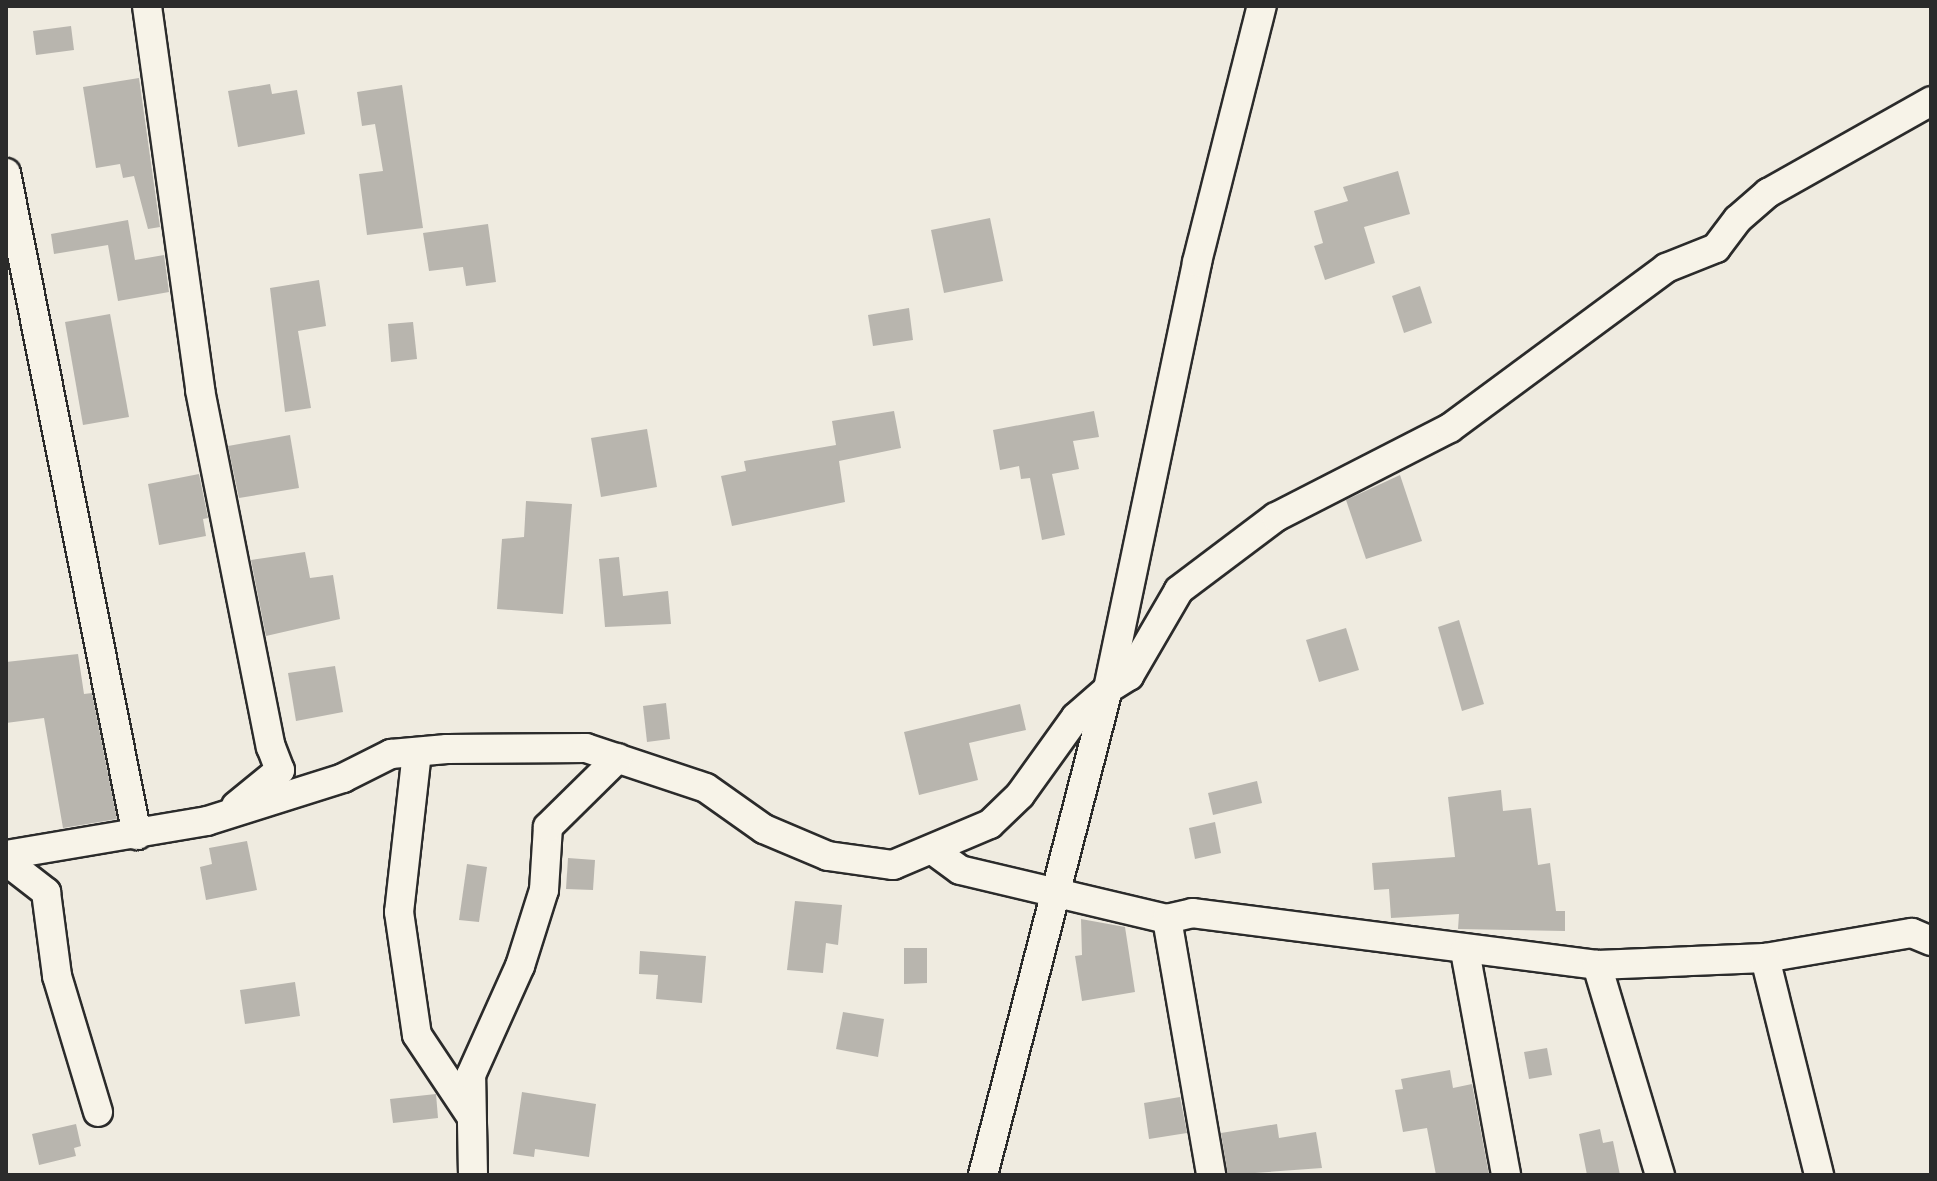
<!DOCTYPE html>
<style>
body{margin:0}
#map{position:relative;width:1937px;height:1181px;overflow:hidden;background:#efebe0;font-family:Itim,sans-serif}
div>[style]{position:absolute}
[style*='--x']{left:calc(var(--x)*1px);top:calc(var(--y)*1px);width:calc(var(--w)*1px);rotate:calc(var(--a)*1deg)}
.building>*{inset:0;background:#b8b5ae}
.roads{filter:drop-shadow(2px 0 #2b2b2b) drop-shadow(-2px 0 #2b2b2b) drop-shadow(0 2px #2b2b2b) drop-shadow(0 -2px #2b2b2b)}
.minor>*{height:28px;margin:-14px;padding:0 14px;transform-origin:14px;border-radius:14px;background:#f7f3e8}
span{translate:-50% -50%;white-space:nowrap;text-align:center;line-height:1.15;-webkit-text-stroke:6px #f7f3e8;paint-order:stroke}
.frame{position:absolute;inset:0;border:8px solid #2b2b2b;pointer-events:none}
</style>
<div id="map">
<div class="building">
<div style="clip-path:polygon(71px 26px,74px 50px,36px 55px,33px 31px)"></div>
<div style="clip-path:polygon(139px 78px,160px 227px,148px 229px,134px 176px,123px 178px,120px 164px,96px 168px,83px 87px)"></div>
<div style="clip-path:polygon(270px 84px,272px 94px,297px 90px,305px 134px,238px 147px,228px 91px)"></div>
<div style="clip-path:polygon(402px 85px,423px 228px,367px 235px,359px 174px,383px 171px,375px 124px,362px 126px,357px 92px)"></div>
<div style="clip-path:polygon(1398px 171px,1410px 214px,1364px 227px,1375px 263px,1325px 280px,1314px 246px,1323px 243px,1314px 211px,1348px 201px,1343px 187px)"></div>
<div style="clip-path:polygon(990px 218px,1003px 281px,944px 293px,931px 230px)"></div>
<div style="clip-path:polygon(128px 220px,135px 260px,164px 255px,169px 292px,118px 301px,108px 245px,54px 254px,51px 234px)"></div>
<div style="clip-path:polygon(488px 224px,496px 282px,466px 286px,463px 267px,429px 271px,423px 233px)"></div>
<div style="clip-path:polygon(319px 280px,326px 326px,298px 331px,311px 408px,285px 412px,270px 288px)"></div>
<div style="clip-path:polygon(1420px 286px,1432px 323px,1404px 333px,1392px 296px)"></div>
<div style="clip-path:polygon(909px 308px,913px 340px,873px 346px,868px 315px)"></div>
<div style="clip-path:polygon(110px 314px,129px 417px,83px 425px,65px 322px)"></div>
<div style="clip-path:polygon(413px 322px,417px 359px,391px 362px,388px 324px)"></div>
<div style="clip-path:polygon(894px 411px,901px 448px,839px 461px,845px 502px,732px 526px,721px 476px,746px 471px,744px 461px,836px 445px,832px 421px)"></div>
<div style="clip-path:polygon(1094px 411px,1099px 437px,1073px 441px,1079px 469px,1052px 474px,1065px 535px,1042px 540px,1030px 478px,1021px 479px,1019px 466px,1000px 470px,993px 430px)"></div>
<div style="clip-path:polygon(647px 429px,657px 487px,601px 497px,591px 438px)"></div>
<div style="clip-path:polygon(290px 435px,299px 488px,239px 498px,228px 446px)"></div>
<div style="clip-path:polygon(199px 474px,208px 518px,203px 519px,206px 536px,159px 545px,148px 484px)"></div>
<div style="clip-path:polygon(1400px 475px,1422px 541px,1366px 559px,1346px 500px)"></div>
<div style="clip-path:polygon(526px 501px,572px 504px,563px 614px,497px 609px,502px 539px,524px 537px)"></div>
<div style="clip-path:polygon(305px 552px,310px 578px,333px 575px,340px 619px,266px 636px,251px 560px)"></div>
<div style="clip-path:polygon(619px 557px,623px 596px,668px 591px,671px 624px,605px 627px,599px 559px)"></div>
<div style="clip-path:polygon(1459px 620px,1484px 704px,1462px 711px,1438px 627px)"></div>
<div style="clip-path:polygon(1346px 628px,1359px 670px,1319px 682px,1306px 640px)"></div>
<div style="clip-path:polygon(78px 654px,84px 694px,92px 693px,117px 819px,63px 828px,44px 718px,6px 723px,6px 662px)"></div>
<div style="clip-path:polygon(335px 666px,343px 712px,296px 721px,288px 673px)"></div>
<div style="clip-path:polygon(666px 703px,670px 739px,647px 742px,643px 706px)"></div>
<div style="clip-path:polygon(1020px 704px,1026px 730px,969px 743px,978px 780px,919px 795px,904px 732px)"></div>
<div style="clip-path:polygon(1257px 781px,1262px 803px,1213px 815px,1208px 793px)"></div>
<div style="clip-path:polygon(1501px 790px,1503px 811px,1531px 808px,1538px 865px,1550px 863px,1556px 911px,1565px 911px,1565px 931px,1458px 929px,1459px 914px,1391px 918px,1389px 889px,1374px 890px,1372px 863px,1455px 857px,1448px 797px)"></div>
<div style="clip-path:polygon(1215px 822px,1221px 853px,1195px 859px,1189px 828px)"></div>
<div style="clip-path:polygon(247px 841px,257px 890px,206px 900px,200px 867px,212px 864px,209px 848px)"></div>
<div style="clip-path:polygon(568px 858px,595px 860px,593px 890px,566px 889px)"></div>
<div style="clip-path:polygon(467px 864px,487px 867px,479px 922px,459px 920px)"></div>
<div style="clip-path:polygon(795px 901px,842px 905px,838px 945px,826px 943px,823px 973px,787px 970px)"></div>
<div style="clip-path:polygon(1081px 919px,1125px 927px,1135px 992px,1082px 1001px,1075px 956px,1082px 955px)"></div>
<div style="clip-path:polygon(904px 948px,927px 948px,927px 983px,904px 984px)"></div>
<div style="clip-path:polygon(640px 951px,706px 956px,702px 1003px,656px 999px,658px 975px,639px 974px)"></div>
<div style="clip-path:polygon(295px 982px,300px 1016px,245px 1024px,240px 990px)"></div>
<div style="clip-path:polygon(843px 1012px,884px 1019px,878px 1057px,836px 1049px)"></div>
<div style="clip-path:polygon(1547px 1048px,1552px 1075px,1529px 1079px,1524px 1052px)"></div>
<div style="clip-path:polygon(1450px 1070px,1453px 1088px,1472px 1084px,1489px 1175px,1436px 1175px,1427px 1128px,1403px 1132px,1395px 1090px,1403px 1089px,1401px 1079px)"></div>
<div style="clip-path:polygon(522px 1092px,596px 1104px,589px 1157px,535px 1149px,534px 1157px,513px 1154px)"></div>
<div style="clip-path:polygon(436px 1094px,438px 1118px,393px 1123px,390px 1099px)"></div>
<div style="clip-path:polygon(1180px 1097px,1187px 1133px,1149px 1139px,1144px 1103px)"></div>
<div style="clip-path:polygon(76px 1124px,81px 1146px,74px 1148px,76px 1156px,39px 1165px,32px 1134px)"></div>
<div style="clip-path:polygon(1277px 1124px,1279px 1138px,1316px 1132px,1322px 1168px,1228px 1175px,1221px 1133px)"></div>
<div style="clip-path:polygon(1600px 1129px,1603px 1143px,1613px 1141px,1620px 1175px,1587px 1175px,1579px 1134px)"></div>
</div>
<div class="roads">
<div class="minor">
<div style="--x:147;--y:6;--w:388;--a:82.1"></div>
<div style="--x:200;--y:390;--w:364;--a:78.8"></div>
<div style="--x:271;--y:747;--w:25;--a:69"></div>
<div style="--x:280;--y:770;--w:57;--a:140.7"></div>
<div style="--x:6;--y:173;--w:675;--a:78.81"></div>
<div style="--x:417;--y:752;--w:161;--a:96.4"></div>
<div style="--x:399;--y:912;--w:124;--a:81.7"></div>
<div style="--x:417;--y:1035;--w:97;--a:56.3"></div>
<div style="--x:934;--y:851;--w:32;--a:36"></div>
<div style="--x:960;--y:870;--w:213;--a:13.3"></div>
<div style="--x:1167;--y:919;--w:26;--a:-13"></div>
<div style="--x:1192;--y:913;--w:408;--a:7.3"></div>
<div style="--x:1597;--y:965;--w:168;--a:-2.4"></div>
<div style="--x:1765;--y:958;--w:149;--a:-9.7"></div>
<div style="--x:1912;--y:933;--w:21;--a:23"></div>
<div style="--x:6;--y:855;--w:204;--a:-9.6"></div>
<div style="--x:207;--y:821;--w:143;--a:-17.5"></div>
<div style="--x:343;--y:778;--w:54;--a:-26.6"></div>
<div style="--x:391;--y:754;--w:56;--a:-5.1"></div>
<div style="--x:447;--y:749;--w:139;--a:-0.4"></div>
<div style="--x:586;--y:748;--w:126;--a:18.4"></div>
<div style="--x:706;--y:788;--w:71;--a:35.3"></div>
<div style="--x:764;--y:829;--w:69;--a:22.9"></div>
<div style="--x:828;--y:856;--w:66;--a:7.9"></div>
<div style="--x:893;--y:865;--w:105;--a:-22.9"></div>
<div style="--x:990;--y:824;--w:42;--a:-44"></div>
<div style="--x:1020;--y:795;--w:96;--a:-54.3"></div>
<div style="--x:1076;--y:717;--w:43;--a:-41.2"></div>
<div style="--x:1108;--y:689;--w:436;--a:-78.2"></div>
<div style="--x:1197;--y:262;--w:264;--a:-75.8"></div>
<div style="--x:6;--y:861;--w:51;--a:37.8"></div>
<div style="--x:46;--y:892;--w:85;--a:82.5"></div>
<div style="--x:57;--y:976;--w:142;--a:73.2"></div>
<div style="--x:1167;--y:919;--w:260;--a:80.2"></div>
<div style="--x:1465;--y:951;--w:228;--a:79.6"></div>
<div style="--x:1765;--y:958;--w:224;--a:76"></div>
<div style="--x:1597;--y:965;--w:219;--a:73.3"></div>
<div style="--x:473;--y:1175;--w:100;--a:-91.1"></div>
<div style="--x:471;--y:1075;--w:120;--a:-65.8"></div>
<div style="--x:520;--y:966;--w:80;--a:-72.5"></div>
<div style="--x:544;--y:890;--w:63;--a:-86.4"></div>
<div style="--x:548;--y:827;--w:98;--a:-44.6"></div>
<div style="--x:983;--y:1175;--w:502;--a:-75.58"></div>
<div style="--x:1108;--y:689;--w:25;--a:-32"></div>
<div style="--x:1129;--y:676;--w:99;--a:-59.8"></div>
<div style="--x:1179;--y:590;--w:121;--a:-37"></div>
<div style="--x:1276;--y:517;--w:195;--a:-27.1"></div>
<div style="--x:1450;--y:428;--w:269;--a:-36.5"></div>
<div style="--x:1666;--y:268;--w:54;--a:-21.8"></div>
<div style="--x:1716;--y:248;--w:36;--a:-53"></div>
<div style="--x:1738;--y:219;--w:40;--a:-41"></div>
<div style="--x:1768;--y:193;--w:187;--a:-29.4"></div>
</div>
</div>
<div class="frame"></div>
</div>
